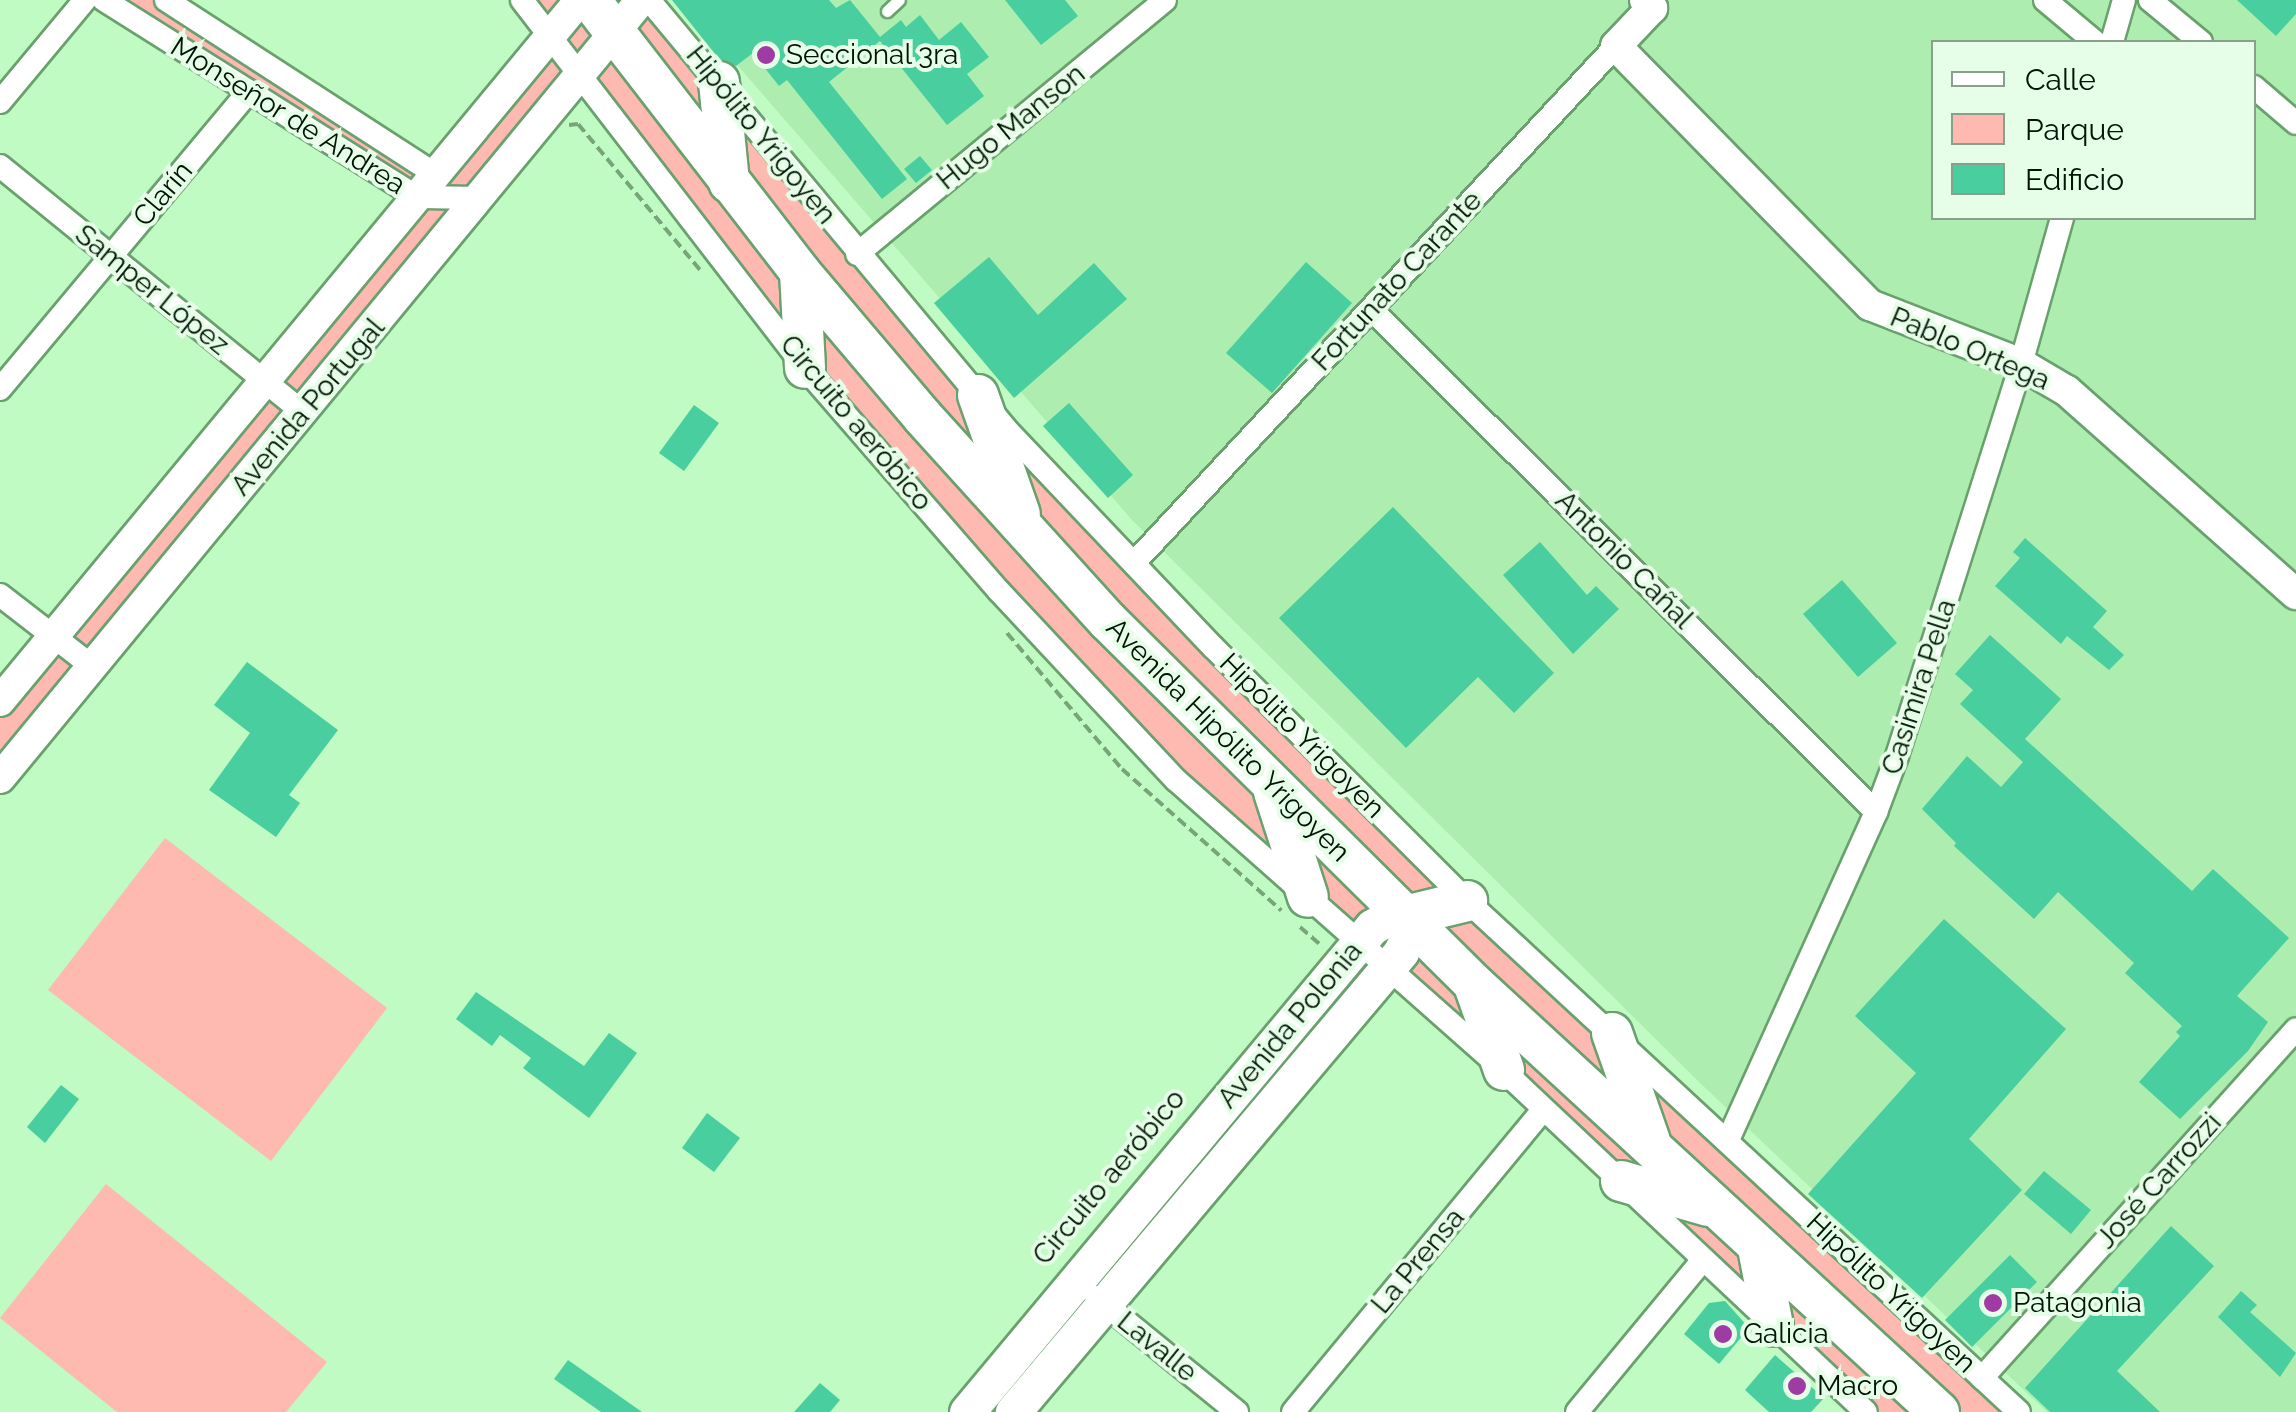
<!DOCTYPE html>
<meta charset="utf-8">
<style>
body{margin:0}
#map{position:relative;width:2296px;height:1412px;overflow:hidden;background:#bffbc2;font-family:Raleway,sans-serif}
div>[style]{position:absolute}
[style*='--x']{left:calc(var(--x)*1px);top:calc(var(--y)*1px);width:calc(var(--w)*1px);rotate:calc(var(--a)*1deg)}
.built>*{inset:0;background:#adeeb0}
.green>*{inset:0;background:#feb9b1}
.building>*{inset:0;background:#48ce9f}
.path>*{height:4px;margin-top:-2px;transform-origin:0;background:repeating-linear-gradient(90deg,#78a47a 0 10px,transparent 0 15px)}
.roads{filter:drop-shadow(2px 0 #69a16d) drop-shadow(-2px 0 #69a16d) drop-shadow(0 2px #69a16d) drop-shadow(0 -2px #69a16d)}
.lane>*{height:11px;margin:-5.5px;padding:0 5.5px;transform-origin:5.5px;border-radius:5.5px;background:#fff}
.street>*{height:22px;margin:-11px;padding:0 11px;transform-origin:11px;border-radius:11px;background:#fff}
.secondary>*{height:30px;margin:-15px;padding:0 15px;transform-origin:15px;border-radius:15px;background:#fff}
.primary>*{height:35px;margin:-17.5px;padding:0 17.5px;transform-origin:17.5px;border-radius:17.5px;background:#fff}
.highway>*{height:40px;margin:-20px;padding:0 20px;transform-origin:20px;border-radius:20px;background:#fff}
.dots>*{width:28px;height:28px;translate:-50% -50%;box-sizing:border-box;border:5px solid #e6fee7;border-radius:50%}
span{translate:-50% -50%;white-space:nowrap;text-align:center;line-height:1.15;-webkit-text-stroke:8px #e6fee7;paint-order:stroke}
.poi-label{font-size:28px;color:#011403}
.left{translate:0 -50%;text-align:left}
.street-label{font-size:28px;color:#011403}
.legend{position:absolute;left:1931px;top:40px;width:325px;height:180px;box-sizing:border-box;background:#e6fee7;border:2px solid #8aa08c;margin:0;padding:12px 18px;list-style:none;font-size:30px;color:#011403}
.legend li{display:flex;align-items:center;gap:20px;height:50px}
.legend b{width:50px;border:2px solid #8aa08c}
</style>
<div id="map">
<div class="built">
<div style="clip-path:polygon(evenodd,681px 0,2296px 0,2296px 1412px,2047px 1412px,1698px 1081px,1132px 520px,681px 0,1934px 42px,2254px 42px,2254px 218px,1934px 218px,1934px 42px)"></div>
</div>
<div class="green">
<div style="clip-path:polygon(104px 0,166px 0,435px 175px,548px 39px,522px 0,649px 0,857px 254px,1213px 647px,2019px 1412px,1866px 1412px,1388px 966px,1013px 1412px,967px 1412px,1359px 942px,1308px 897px,999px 591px,579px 77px,0 778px,0 701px,417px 198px)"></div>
<div style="clip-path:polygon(165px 838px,387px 1008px,271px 1161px,48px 990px)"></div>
<div style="clip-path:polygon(106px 1184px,327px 1362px,286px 1412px,117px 1412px,0 1318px)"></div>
</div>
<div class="building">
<div style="clip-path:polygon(672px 0,829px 0,836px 8px,850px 0,880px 37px,901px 20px,906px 27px,920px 15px,939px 40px,961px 22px,989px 57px,967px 74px,984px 96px,947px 125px,880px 41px,829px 82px,907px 179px,882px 199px,787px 80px,779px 86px,753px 53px,736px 66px,719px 59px)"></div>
<div style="clip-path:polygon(1005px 0,1065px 0,1078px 16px,1041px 45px)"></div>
<div style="clip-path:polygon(2237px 0,2296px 0,2296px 14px,2276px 36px)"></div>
<div style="clip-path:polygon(920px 156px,932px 170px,916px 183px,904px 169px)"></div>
<div style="clip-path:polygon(989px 257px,1038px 315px,1094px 263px,1127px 299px,1014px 398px,934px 303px)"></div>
<div style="clip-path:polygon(1306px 262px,1352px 303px,1272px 393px,1226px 353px)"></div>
<div style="clip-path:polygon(1069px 403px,1133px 475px,1108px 498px,1043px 426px)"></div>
<div style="clip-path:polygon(694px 405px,719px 423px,684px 471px,659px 453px)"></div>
<div style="clip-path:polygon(1393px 507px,1554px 673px,1514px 713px,1478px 677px,1406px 748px,1279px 618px)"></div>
<div style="clip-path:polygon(2025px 538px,2107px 611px,2093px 627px,2124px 655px,2109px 670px,2067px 636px,2061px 644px,1995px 586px,2020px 558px,2013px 552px)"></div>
<div style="clip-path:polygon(1540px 542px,1587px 595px,1596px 586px,1619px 609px,1573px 654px,1503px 575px)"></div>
<div style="clip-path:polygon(1842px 580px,1897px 643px,1858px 677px,1803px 614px)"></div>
<div style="clip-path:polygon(1990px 635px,2061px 699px,2025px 739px,2192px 891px,2213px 869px,2289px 938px,2237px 996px,2268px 1022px,2248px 1051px,2180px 1119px,2139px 1082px,2180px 1036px,2176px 1032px,2182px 1026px,2125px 973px,2134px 963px,2058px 892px,2034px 919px,1954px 846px,1956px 843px,1922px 809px,1967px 756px,2001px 787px,2023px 762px,1960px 704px,1973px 690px,1955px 674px)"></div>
<div style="clip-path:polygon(247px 662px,338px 730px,289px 795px,300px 803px,276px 837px,209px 790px,250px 733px,214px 705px)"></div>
<div style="clip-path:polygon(1944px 919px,2066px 1029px,1969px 1139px,2022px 1190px,1922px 1298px,1808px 1194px,1916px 1073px,1855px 1016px)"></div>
<div style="clip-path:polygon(476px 992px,584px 1066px,609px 1033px,637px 1053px,589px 1118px,523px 1068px,531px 1058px,500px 1035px,492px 1046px,456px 1019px)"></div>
<div style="clip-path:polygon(61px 1085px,79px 1099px,45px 1143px,27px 1127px)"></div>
<div style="clip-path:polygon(707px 1113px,740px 1138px,714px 1172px,682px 1148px)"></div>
<div style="clip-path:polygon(2044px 1171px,2091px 1210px,2071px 1234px,2024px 1194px)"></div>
<div style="clip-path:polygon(2171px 1226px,2214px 1266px,2117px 1371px,2160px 1412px,2050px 1412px,2025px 1388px)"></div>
<div style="clip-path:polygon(2010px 1255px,2037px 1282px,1972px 1347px,1945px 1320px)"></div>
<div style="clip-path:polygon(2241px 1291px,2257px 1305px,2250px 1312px,2296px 1353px,2280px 1377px,2218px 1317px)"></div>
<div style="clip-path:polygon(1725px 1301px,1749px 1328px,1719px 1364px,1684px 1334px,1709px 1303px)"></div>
<div style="clip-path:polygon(1775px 1355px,1824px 1398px,1811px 1412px,1769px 1412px,1745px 1390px)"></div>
<div style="clip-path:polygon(568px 1360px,642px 1412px,601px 1412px,554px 1379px)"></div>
<div style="clip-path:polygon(820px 1383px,840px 1400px,830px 1412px,794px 1412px)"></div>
</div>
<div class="path">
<div style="--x:569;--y:125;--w:9;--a:-6"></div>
<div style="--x:578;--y:124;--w:192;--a:50.1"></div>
<div style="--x:1007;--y:633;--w:178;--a:49.8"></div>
<div style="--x:1122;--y:769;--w:213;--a:41.6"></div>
<div style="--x:1300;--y:927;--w:30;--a:41"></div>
</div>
<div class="roads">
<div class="lane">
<div style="--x:887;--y:11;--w:16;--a:-43"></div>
</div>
<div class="street">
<div style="--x:104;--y:0;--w:370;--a:32.2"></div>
<div style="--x:417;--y:197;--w:65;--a:0.9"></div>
<div style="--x:166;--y:0;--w:322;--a:32.9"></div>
<div style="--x:522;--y:0;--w:464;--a:52.4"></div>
<div style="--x:805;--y:368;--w:296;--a:49"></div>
<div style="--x:999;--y:591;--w:259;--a:46.9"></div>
<div style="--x:1176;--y:780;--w:419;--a:41.5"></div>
<div style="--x:1490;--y:1058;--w:516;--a:43.27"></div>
<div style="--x:649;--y:0;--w:558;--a:50.23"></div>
<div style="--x:1006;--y:429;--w:301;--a:46.5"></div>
<div style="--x:1213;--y:647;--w:359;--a:45"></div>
<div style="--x:1467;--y:901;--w:752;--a:42.79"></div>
<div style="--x:2045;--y:0;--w:65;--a:40"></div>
<div style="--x:2150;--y:0;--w:66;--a:39.5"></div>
<div style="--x:2112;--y:42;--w:44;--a:-74.1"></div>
<div style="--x:2254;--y:87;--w:55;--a:40.6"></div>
<div style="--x:0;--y:102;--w:133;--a:-50.2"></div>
<div style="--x:0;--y:166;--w:392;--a:39.1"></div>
<div style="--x:857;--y:254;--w:399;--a:-39.5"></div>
<div style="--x:1371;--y:309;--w:713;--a:44.89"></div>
<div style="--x:0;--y:389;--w:388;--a:-50.1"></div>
<div style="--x:1134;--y:563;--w:707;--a:-47.01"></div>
<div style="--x:0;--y:595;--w:116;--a:37.7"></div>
<div style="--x:1728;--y:1140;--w:360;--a:-65.7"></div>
<div style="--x:1876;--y:812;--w:60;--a:-69.4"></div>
<div style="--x:1897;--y:756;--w:411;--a:-72.4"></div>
<div style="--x:2021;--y:364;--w:152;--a:-74.3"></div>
<div style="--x:1096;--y:1297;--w:182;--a:39.2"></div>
<div style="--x:1982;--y:1378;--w:469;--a:-48"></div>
<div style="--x:1293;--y:1412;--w:392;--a:-50.4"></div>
<div style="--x:1577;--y:1412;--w:196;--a:-50.4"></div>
</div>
<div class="secondary">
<div style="--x:1645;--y:0;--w:11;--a:49"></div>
<div style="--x:1652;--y:8;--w:52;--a:133.5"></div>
<div style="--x:1616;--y:46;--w:363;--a:45.6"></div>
<div style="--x:1870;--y:305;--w:162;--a:21.3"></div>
<div style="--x:2021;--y:364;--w:53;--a:30.4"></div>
<div style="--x:2067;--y:391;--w:306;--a:41.6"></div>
<div style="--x:0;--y:701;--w:910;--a:-50.4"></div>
<div style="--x:0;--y:778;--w:1008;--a:-50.51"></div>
</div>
<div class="primary">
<div style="--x:967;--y:1412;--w:632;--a:-50.14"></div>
<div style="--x:1372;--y:927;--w:20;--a:-30"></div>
<div style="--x:1389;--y:917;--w:16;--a:-4"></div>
<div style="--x:1405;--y:916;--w:23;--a:85"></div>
<div style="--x:1407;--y:939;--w:14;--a:115"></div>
<div style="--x:1401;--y:952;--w:602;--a:130.15"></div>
</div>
<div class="highway">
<div style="--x:590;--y:0;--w:344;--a:52.3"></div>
<div style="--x:800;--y:272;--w:189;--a:49.7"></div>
<div style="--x:922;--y:416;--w:277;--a:47.8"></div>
<div style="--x:1108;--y:621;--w:515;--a:44.76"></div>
<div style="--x:1474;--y:984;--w:632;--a:42.63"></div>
<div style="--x:719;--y:82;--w:101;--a:84.3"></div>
<div style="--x:800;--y:272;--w:96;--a:87"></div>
<div style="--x:978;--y:395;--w:126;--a:70.6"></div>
<div style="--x:1274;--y:792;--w:110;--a:72.1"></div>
<div style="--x:1405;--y:916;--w:64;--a:-13.6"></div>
<div style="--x:1475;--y:988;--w:87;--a:70.5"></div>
<div style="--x:1612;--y:1033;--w:114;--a:70.6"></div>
<div style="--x:1621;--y:1181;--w:91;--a:16"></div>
<div style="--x:1758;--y:1248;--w:79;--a:79.1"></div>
</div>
</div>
<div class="dots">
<div style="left:766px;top:55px;background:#9f3ca3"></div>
<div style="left:1993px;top:1303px;background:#9f3ca3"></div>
<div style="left:1723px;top:1334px;background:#9f3ca3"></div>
<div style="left:1797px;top:1386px;background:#9f3ca3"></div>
</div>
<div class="poi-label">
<span class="left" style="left:786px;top:55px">Seccional 3ra</span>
<span class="left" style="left:2013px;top:1303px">Patagonia</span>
<span class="left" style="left:1743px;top:1334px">Galicia</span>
<span class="left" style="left:1817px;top:1386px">Macro</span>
</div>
<div class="street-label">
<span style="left:288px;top:116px;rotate:32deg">Monseñor de Andrea</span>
<span style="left:1011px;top:127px;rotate:-39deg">Hugo Manson</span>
<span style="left:761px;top:135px;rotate:51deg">Hipólito Yrigoyen</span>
<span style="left:163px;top:194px;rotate:-50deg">Clarín</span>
<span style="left:1397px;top:281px;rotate:-47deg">Fortunato Carante</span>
<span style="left:152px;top:290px;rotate:39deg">Samper López</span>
<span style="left:1970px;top:349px;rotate:23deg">Pablo Ortega</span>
<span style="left:308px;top:407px;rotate:-50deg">Avenida Portugal</span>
<span style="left:856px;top:423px;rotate:50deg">Circuito aeróbico</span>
<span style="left:1624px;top:560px;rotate:45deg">Antonio Cañal</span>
<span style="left:1919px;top:687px;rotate:-72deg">Casimira Pella</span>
<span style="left:1302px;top:736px;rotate:45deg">Hipólito Yrigoyen</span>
<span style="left:1228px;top:740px;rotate:45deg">Avenida Hipólito Yrigoyen</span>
<span style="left:1290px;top:1025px;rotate:-50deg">Avenida Polonia</span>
<span style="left:1109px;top:1177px;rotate:-50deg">Circuito aeróbico</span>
<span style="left:2159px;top:1181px;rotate:-48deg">José Carrozzi</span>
<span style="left:1418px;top:1261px;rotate:-50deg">La Prensa</span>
<span style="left:1891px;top:1293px;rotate:43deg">Hipólito Yrigoyen</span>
<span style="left:1157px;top:1347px;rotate:39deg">Lavalle</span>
</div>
<ul class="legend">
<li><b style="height:12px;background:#fff"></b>Calle</li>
<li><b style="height:28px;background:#feb9b1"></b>Parque</li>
<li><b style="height:28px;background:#48ce9f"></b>Edificio</li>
</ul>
</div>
